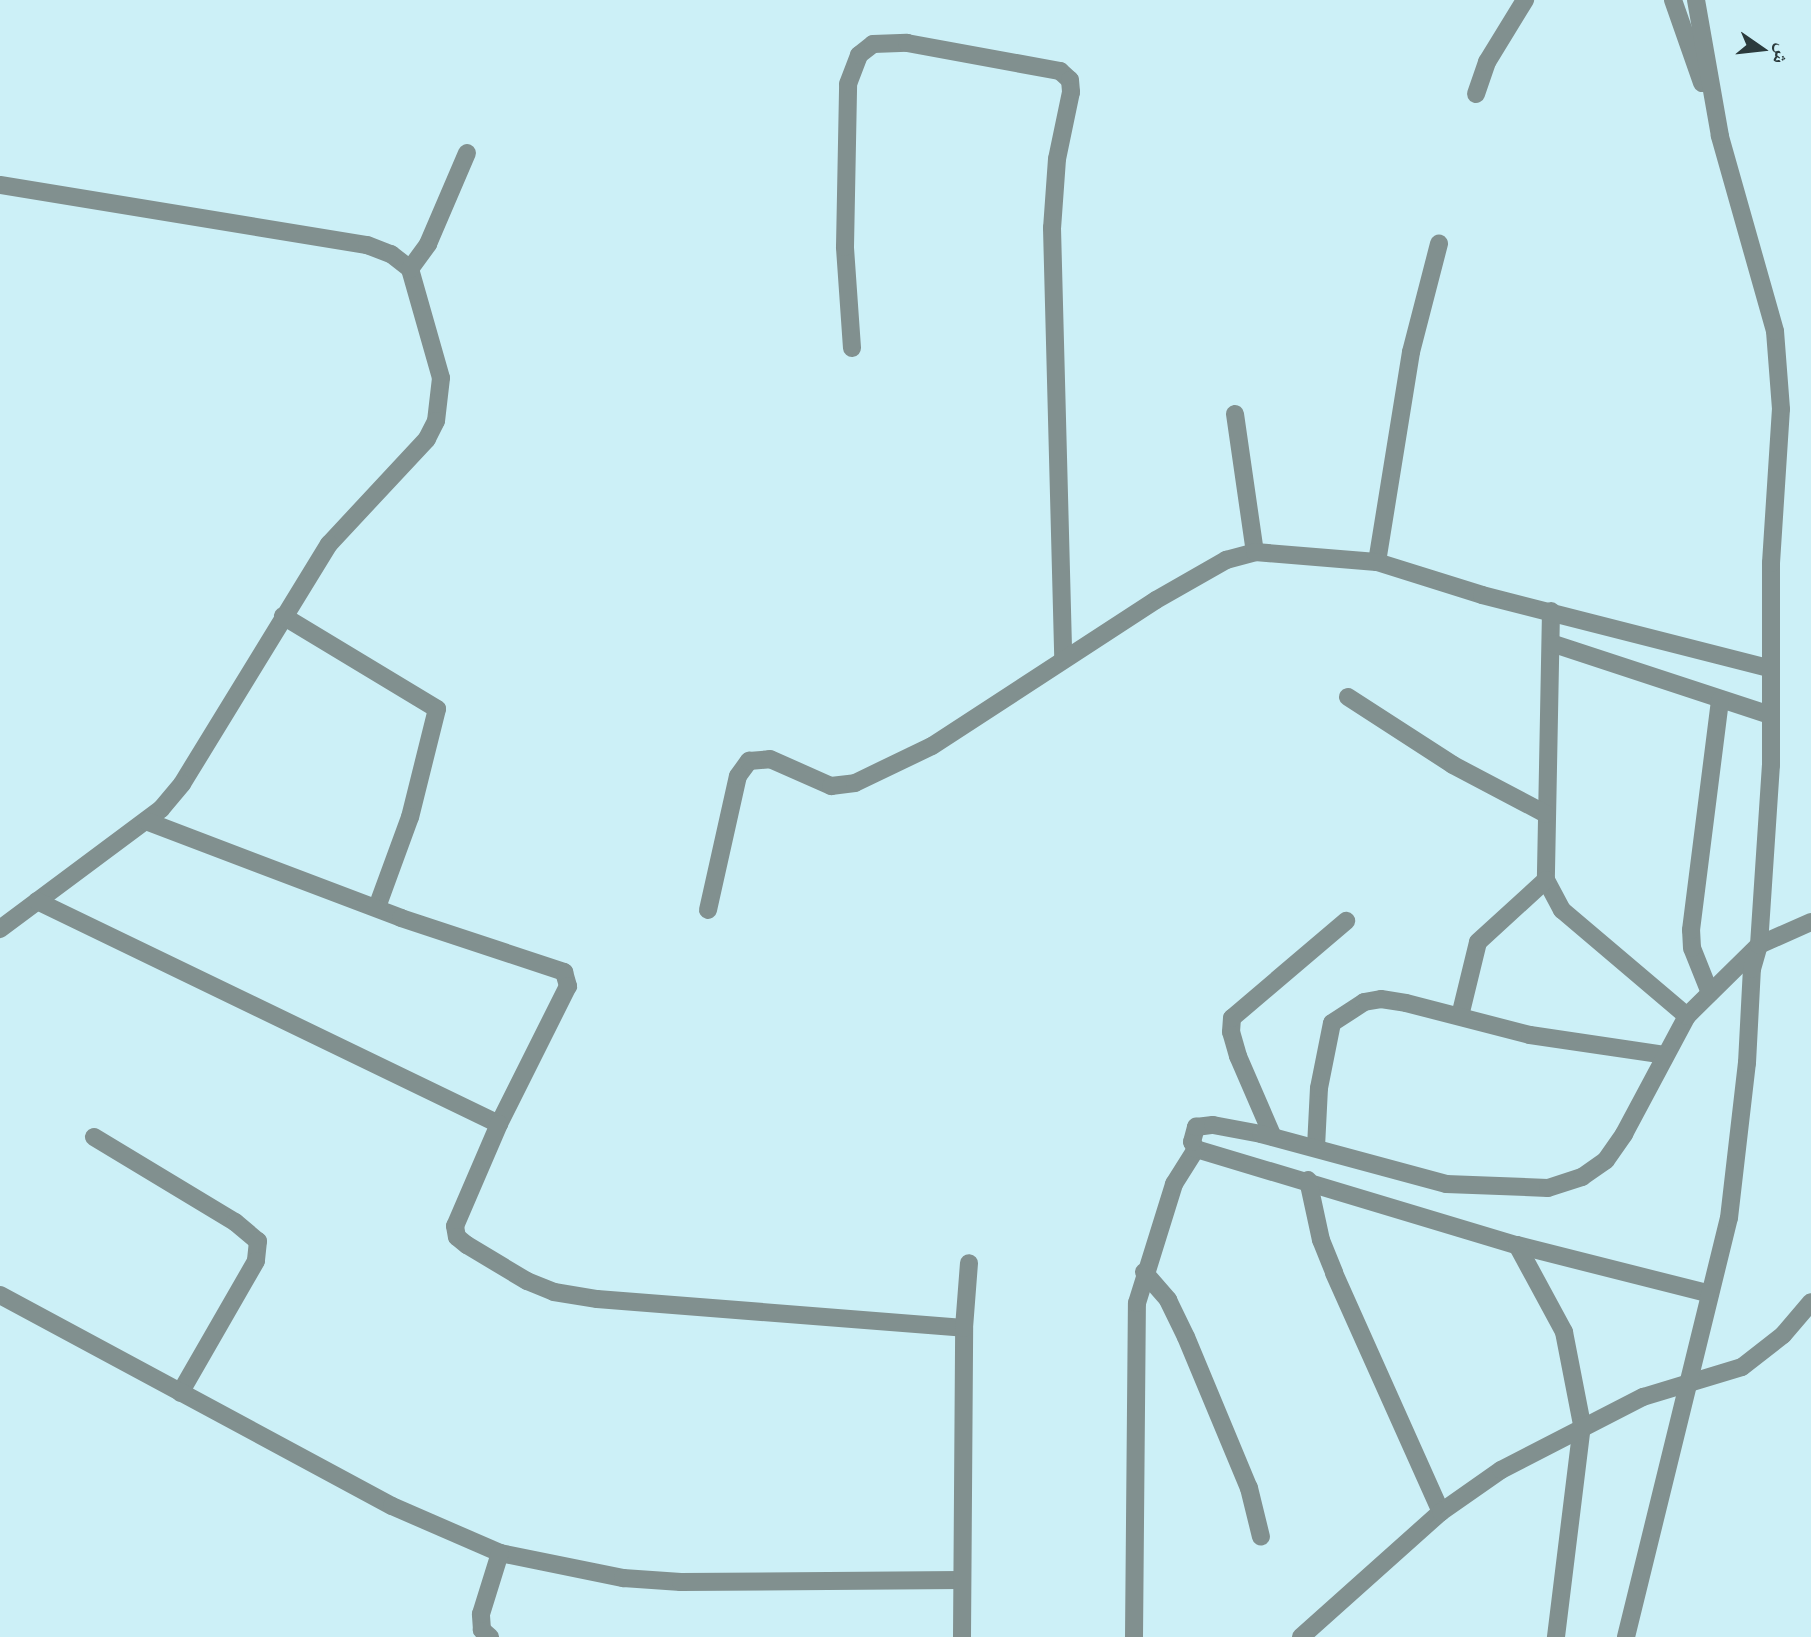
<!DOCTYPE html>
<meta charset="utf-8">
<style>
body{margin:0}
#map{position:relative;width:1811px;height:1637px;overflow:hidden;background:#ccf0f7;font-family:Commissioner,"Noto Naskh Arabic",sans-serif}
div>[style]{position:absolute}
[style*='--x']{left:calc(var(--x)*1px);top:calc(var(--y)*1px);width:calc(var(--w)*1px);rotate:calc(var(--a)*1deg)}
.minor>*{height:18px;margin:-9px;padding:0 9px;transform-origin:9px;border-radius:9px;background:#81908f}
span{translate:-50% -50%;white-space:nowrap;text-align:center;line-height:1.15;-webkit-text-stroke:7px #ccf0f7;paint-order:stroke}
.north{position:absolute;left:1727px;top:14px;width:70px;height:70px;-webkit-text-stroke:5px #ccf0f7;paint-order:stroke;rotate:104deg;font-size:19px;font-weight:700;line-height:28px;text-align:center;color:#2b3a3c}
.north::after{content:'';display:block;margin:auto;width:24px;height:32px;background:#2b3a3c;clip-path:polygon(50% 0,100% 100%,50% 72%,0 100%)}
</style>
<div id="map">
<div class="minor">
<div style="--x:1673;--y:0;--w:88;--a:70.7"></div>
<div style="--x:1476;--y:94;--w:34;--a:-71"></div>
<div style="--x:1487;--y:62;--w:73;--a:-58.5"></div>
<div style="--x:0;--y:185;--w:372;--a:9.3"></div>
<div style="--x:367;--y:245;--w:26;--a:21"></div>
<div style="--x:391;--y:254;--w:24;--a:38"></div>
<div style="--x:410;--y:269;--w:113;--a:74.1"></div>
<div style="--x:441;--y:378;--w:43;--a:96.6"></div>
<div style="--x:436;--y:421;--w:20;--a:117"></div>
<div style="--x:427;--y:439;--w:144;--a:133"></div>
<div style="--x:329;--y:544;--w:281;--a:121.5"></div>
<div style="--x:182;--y:784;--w:33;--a:130"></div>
<div style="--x:161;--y:809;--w:201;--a:143.3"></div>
<div style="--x:410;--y:269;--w:31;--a:-54"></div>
<div style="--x:428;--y:244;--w:99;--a:-66.8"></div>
<div style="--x:852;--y:348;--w:101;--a:-94"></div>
<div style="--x:845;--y:247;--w:163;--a:-88.9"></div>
<div style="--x:848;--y:84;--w:31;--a:-69"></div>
<div style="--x:859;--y:55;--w:18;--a:-38"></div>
<div style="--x:873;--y:44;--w:34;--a:-2"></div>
<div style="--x:907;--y:43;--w:156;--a:10.4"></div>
<div style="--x:1060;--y:71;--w:13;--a:42"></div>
<div style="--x:1070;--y:80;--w:12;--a:85"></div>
<div style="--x:1071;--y:92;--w:68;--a:101.8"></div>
<div style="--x:1057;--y:159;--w:69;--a:94.1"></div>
<div style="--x:1052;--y:228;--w:429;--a:88.5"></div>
<div style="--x:1235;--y:414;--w:139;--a:81.8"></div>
<div style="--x:1377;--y:562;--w:213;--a:-80.8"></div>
<div style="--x:1411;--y:352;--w:112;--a:-75.5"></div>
<div style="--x:1551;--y:611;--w:269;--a:91.1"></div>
<div style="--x:1546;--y:880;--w:34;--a:62"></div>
<div style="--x:1562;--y:910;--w:164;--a:40.3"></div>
<div style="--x:283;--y:616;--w:180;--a:31.1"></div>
<div style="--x:437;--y:709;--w:111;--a:104"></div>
<div style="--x:410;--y:817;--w:96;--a:110.1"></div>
<div style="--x:1554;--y:644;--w:227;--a:18.2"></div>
<div style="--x:1348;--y:697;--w:125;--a:32.9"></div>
<div style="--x:1453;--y:765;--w:105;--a:27.8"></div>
<div style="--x:146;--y:821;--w:273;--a:20.8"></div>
<div style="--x:401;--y:918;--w:172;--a:18.3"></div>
<div style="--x:564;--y:972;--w:15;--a:74"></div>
<div style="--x:568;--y:986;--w:154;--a:116.6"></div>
<div style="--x:37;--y:901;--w:513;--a:25.77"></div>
<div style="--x:499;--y:1124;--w:111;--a:113.3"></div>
<div style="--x:455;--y:1226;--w:11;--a:80"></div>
<div style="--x:457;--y:1237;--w:13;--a:39"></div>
<div style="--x:467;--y:1245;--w:70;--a:31"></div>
<div style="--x:527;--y:1281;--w:29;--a:22"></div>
<div style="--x:554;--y:1292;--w:44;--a:9.2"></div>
<div style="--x:597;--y:1299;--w:368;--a:4.5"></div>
<div style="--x:708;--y:910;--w:137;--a:-77.4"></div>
<div style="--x:738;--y:776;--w:19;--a:-54"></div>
<div style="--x:749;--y:761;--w:21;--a:-5"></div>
<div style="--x:770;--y:759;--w:67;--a:23.9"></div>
<div style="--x:831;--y:786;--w:24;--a:-7"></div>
<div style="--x:855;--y:783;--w:85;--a:-25.7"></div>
<div style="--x:932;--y:746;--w:267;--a:-33.1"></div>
<div style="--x:1156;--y:600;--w:81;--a:-29.7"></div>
<div style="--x:1226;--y:560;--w:30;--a:-15"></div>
<div style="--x:1255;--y:552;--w:122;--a:4.7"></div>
<div style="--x:1377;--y:562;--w:110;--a:17.4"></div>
<div style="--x:1482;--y:595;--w:296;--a:14.3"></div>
<div style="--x:1710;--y:993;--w:48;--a:-111.8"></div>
<div style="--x:1692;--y:948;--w:18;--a:-93"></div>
<div style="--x:1691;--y:930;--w:232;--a:-82.8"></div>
<div style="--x:1460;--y:1016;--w:76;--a:-76.3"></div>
<div style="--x:1478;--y:942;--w:92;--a:-42.4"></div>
<div style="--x:94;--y:1137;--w:165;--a:31.1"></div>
<div style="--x:235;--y:1222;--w:30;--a:40"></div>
<div style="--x:258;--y:1241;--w:20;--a:96"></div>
<div style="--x:256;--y:1261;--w:152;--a:119.9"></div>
<div style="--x:1273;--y:1137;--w:88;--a:-113.4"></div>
<div style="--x:1238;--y:1056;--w:25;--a:-106"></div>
<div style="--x:1231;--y:1032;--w:14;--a:-86"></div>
<div style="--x:1232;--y:1018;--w:150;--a:-40.4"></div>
<div style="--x:1316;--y:1147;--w:59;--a:-87.1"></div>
<div style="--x:1319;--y:1088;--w:66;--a:-78.7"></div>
<div style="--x:1332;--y:1023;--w:38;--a:-33"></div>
<div style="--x:1364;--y:1002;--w:17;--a:-10"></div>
<div style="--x:1381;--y:999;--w:25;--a:9"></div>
<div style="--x:1406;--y:1003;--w:128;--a:14.5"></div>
<div style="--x:1530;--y:1035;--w:136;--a:8.4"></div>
<div style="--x:1196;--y:1149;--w:335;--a:16.7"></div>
<div style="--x:1517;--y:1245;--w:199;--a:14.2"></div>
<div style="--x:1308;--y:1180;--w:61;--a:77.8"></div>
<div style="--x:1321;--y:1240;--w:35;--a:68"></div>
<div style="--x:1334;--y:1273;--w:262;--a:65.9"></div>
<div style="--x:1517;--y:1245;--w:99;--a:61.6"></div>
<div style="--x:1564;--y:1332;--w:95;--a:79"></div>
<div style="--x:1582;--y:1425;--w:214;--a:97"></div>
<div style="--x:1144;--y:1272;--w:37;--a:49"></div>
<div style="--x:1168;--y:1300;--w:41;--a:64.1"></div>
<div style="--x:1186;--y:1337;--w:164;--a:67.4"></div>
<div style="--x:1249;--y:1488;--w:50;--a:76.2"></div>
<div style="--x:0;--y:1295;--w:445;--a:28.3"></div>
<div style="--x:392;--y:1506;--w:118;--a:23.5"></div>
<div style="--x:500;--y:1553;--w:126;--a:11.5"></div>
<div style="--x:623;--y:1578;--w:58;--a:3.9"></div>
<div style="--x:681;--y:1582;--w:280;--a:-0.4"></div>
<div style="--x:490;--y:1637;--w:11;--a:-139"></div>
<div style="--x:482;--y:1630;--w:16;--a:-94"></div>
<div style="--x:481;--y:1614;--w:64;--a:-72.7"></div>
<div style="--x:962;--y:1637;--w:309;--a:-89.6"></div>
<div style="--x:964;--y:1328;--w:65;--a:-85.6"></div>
<div style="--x:1134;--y:1637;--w:334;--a:-89.5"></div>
<div style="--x:1137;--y:1303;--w:125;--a:-72.7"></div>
<div style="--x:1174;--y:1184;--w:41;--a:-57.8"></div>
<div style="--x:1196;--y:1149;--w:8;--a:-120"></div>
<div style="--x:1192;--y:1142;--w:16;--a:-75"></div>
<div style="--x:1196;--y:1127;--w:17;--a:-7"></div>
<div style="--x:1213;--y:1125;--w:49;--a:10.6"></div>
<div style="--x:1261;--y:1134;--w:192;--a:15.1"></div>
<div style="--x:1446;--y:1184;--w:102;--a:2.2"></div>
<div style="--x:1548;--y:1188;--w:36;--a:-18"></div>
<div style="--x:1582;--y:1177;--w:29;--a:-35"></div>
<div style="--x:1606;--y:1160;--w:32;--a:-55"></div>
<div style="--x:1624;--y:1134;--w:134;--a:-61.9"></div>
<div style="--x:1687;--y:1016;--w:101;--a:-44.6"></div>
<div style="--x:1759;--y:945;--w:57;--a:-23.9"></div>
<div style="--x:1301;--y:1637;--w:188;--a:-41.8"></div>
<div style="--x:1441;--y:1512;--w:73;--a:-35"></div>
<div style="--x:1501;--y:1470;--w:160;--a:-27.2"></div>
<div style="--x:1643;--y:1397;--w:103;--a:-16.9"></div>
<div style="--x:1742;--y:1367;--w:52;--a:-38"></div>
<div style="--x:1783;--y:1335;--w:43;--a:-49.7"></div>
<div style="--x:1626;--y:1637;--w:431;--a:-76.2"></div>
<div style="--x:1729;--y:1218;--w:156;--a:-83.4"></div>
<div style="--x:1747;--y:1063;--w:94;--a:-87"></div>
<div style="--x:1752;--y:969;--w:25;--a:-74"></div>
<div style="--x:1759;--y:945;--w:180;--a:-86.2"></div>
<div style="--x:1771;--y:765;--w:202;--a:-90"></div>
<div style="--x:1771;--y:563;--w:154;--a:-86.3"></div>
<div style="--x:1781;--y:409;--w:78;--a:-94.4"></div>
<div style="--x:1775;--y:331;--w:203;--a:-105.8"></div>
<div style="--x:1720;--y:136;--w:138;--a:-100"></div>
</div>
<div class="north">ش</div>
</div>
